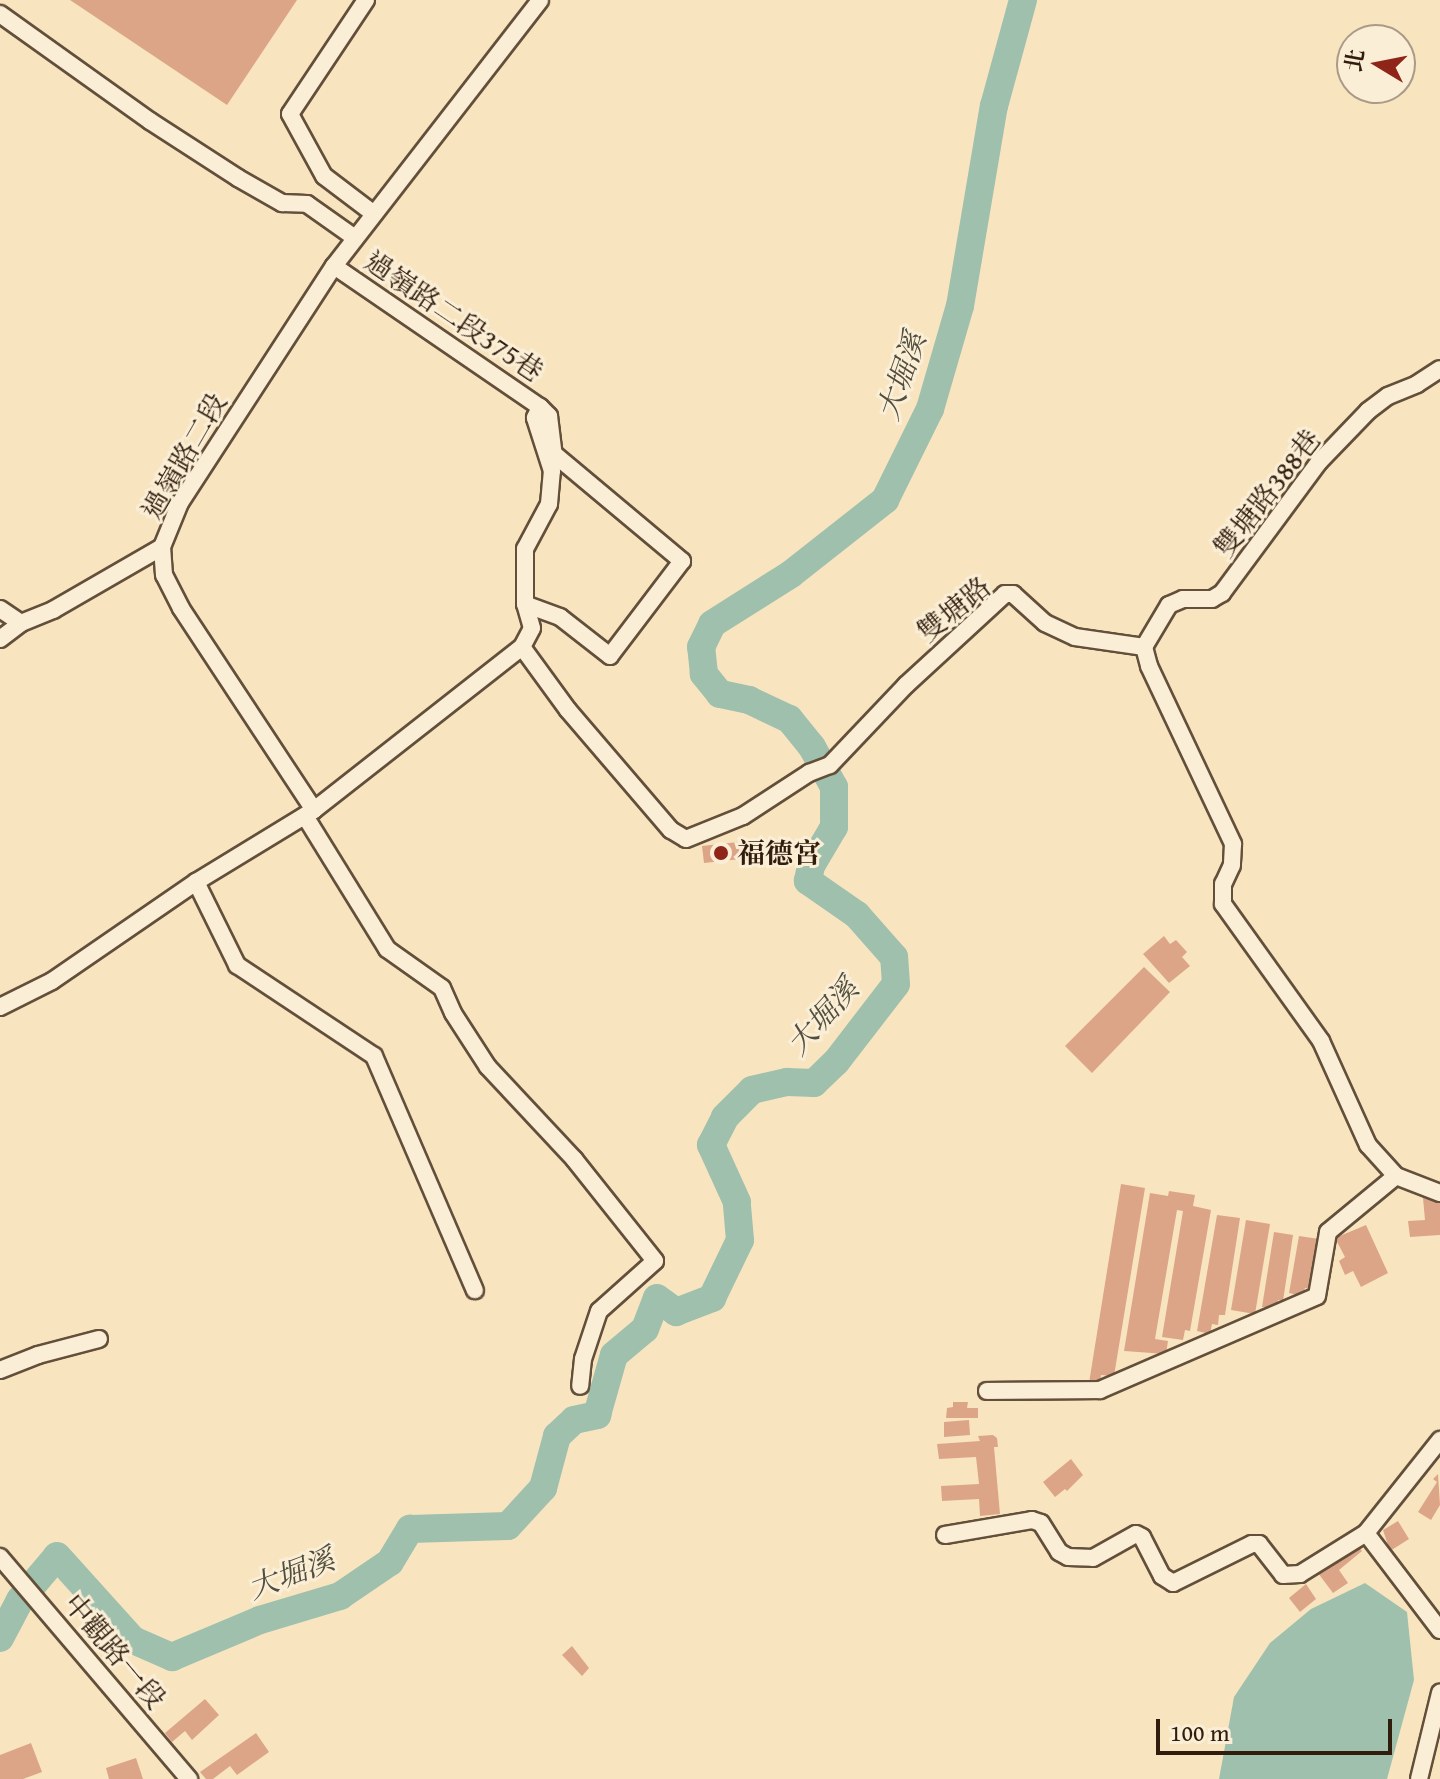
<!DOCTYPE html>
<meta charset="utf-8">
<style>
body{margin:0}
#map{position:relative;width:1440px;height:1779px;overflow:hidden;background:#f8e5c0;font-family:"Gentium Book Plus","Noto Serif TC",serif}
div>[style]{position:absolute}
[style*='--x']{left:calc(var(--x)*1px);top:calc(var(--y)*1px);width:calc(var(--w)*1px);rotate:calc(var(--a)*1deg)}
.water>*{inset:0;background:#9fc0ad}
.river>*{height:28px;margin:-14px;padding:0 14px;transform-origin:14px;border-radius:14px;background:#9fc0ad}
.building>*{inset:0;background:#dca588}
.roads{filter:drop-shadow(2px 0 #634f3a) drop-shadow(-2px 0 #634f3a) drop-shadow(0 2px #634f3a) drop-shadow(0 -2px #634f3a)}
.minor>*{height:16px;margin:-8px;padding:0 8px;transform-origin:8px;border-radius:8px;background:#faeed6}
.dots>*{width:22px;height:22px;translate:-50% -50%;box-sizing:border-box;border:4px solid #faeed6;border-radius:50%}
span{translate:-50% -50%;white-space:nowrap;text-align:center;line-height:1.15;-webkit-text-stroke:6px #faeed6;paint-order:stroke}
.street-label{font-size:28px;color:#311d0d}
.poi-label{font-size:28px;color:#311d0d;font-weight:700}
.left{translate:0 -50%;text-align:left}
.water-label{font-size:30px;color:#524e3d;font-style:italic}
.north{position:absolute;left:1336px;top:24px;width:80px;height:80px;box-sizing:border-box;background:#faeed6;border:2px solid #aa9a86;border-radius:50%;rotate:280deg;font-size:22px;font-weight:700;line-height:32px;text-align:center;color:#311d0d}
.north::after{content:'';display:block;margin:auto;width:28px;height:36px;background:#8f2418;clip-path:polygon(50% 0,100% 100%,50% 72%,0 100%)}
.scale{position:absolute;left:1156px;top:1719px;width:236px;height:36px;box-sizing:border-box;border:4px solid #311d0d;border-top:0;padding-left:10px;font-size:24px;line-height:28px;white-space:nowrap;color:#311d0d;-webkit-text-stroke:6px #faeed6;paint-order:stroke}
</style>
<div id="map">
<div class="water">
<div style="clip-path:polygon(1365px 1583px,1407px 1612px,1414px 1680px,1387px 1779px,1219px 1779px,1234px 1697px,1270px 1643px,1311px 1609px)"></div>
</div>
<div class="river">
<div style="--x:0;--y:1638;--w:43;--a:-62.2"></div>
<div style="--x:20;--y:1600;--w:57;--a:-49.9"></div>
<div style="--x:57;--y:1556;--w:113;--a:47.9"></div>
<div style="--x:133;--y:1640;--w:43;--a:23.6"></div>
<div style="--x:172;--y:1657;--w:95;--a:-22.8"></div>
<div style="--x:260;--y:1620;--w:84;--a:-16.7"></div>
<div style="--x:340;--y:1596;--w:60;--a:-34.2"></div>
<div style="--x:390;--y:1562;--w:39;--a:-59"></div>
<div style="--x:410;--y:1529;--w:98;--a:-1.8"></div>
<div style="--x:508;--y:1526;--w:52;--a:-47.4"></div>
<div style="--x:543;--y:1488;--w:54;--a:-74.9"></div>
<div style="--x:557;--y:1436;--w:23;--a:-43"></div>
<div style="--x:574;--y:1420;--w:24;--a:-12"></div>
<div style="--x:597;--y:1415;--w:62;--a:-74.2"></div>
<div style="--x:614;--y:1355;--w:40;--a:-40"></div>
<div style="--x:645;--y:1329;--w:33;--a:-69"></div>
<div style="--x:657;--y:1298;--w:24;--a:36"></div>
<div style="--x:676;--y:1312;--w:39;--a:-21"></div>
<div style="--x:712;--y:1298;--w:64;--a:-64.2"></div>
<div style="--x:740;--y:1240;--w:38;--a:-95"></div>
<div style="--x:737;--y:1202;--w:63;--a:-114.5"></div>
<div style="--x:711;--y:1145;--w:31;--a:-63"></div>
<div style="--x:725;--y:1117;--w:38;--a:-45"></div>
<div style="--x:752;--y:1090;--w:36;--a:-13"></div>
<div style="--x:787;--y:1082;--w:27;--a:2"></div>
<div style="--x:814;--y:1083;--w:30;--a:-44"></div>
<div style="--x:836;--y:1062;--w:98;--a:-52.4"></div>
<div style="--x:896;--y:984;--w:27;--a:-94"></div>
<div style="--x:894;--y:957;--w:56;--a:-131.4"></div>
<div style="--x:857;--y:915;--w:60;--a:-145.2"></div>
<div style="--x:808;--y:881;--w:15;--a:-79"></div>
<div style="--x:811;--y:866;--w:45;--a:-59.5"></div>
<div style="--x:834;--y:827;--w:40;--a:-90"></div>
<div style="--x:834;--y:787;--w:46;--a:-118.8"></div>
<div style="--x:812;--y:747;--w:36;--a:-129"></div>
<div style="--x:789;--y:719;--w:44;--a:-154.6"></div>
<div style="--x:749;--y:700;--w:30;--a:-168"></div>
<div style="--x:720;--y:694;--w:26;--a:-129"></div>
<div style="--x:704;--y:674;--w:27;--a:-96"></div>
<div style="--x:701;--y:647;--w:25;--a:-64"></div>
<div style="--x:712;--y:624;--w:93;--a:-32.3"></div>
<div style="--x:791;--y:574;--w:120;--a:-38.2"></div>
<div style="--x:885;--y:500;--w:102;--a:-63.7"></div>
<div style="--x:930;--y:409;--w:107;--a:-73.8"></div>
<div style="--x:960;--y:306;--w:203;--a:-80.4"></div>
<div style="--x:994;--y:106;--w:110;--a:-74.7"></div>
</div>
<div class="building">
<div style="clip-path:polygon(70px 0,297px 0,227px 105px)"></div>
<div style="clip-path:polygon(738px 842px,740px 859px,704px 863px,702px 846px)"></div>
<div style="clip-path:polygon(1164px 936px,1170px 944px,1176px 940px,1187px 952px,1182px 957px,1190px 966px,1169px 983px,1143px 954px)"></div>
<div style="clip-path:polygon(1144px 967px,1170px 992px,1092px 1073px,1065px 1046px)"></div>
<div style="clip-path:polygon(1121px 1184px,1145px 1188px,1114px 1376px,1101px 1375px,1100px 1383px,1089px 1383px)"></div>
<div style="clip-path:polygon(1169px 1191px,1195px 1195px,1193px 1206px,1211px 1210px,1190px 1331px,1185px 1330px,1183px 1340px,1162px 1337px,1183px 1211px,1177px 1210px,1155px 1339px,1168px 1341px,1166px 1354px,1124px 1351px,1150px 1193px,1168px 1196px)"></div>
<div style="clip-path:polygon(1423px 1198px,1440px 1200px,1440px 1235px,1410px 1237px,1408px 1221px,1425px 1220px)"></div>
<div style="clip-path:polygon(1217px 1215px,1240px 1218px,1225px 1315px,1219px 1315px,1218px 1325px,1212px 1324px,1210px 1334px,1197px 1331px)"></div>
<div style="clip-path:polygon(1246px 1220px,1270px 1224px,1255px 1314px,1231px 1310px)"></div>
<div style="clip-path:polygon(1366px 1225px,1388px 1273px,1361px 1287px,1353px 1271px,1345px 1275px,1339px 1261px,1345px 1257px,1335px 1238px)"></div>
<div style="clip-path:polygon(1274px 1232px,1293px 1235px,1283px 1301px,1278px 1300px,1277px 1309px,1262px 1307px)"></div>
<div style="clip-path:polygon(1299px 1236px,1319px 1239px,1310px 1289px,1305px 1288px,1303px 1296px,1289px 1293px)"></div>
<div style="clip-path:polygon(953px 1402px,968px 1402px,967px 1408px,978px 1408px,978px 1418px,946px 1418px,947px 1408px,953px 1407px)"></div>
<div style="clip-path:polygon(969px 1420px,970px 1435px,944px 1437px,944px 1422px)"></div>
<div style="clip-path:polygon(993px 1435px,997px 1438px,998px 1447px,994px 1447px,1000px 1514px,980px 1516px,979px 1499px,942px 1501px,941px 1486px,979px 1484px,976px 1457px,939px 1459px,937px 1444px,980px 1441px,978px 1436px)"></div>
<div style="clip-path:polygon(1071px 1459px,1083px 1475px,1067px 1491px,1065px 1489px,1055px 1497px,1043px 1482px)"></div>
<div style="clip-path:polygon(1438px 1474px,1440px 1505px,1431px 1520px,1418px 1512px,1437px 1482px,1433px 1479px)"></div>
<div style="clip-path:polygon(1398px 1521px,1409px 1539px,1390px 1551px,1383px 1530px)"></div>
<div style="clip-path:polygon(1354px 1541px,1362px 1551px,1339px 1570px,1348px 1583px,1333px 1593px,1315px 1569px)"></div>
<div style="clip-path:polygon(1306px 1584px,1316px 1599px,1300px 1612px,1289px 1598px)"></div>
<div style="clip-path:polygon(572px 1646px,589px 1668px,582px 1676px,562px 1655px)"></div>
<div style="clip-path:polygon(205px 1699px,219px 1715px,192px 1740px,185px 1731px,172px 1742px,165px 1733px)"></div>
<div style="clip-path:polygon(256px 1733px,269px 1752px,237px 1775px,230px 1766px,213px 1779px,206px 1779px,200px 1772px)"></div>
<div style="clip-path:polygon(31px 1743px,42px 1772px,23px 1779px,0 1779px,0 1755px)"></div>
<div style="clip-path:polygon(136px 1758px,143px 1779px,109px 1779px,106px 1768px)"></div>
</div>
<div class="roads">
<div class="minor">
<div style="--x:366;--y:0;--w:137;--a:123.7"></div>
<div style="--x:290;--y:114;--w:71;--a:61.3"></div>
<div style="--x:324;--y:176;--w:61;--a:37.1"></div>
<div style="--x:0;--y:14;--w:184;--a:35.5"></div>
<div style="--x:150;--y:121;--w:105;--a:32.9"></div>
<div style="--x:238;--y:178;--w:51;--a:29.6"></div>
<div style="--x:282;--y:203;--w:25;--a:2"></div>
<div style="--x:307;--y:204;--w:59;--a:35.3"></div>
<div style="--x:334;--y:266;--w:250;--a:34.4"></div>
<div style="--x:540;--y:407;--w:13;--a:45"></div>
<div style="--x:549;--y:416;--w:38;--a:83"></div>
<div style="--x:554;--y:454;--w:167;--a:39.9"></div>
<div style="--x:682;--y:561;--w:119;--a:127.2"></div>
<div style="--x:610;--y:656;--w:63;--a:-142"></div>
<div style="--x:560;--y:617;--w:37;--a:-160"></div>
<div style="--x:0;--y:609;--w:25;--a:34"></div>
<div style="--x:21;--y:623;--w:35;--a:-22"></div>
<div style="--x:53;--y:610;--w:126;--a:-30"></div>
<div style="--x:0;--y:639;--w:26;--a:-37"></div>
<div style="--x:522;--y:647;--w:78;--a:53.9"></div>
<div style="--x:568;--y:710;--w:158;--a:49.4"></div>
<div style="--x:671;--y:830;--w:17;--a:31"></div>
<div style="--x:686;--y:839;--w:61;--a:-22"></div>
<div style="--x:743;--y:816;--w:79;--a:-33.1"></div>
<div style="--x:809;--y:773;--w:22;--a:-21"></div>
<div style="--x:830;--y:765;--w:110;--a:-46.5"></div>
<div style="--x:906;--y:685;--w:134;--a:-42.6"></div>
<div style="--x:1005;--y:594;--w:8;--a:0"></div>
<div style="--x:1013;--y:594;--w:43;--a:42.2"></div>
<div style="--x:1045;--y:623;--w:33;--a:25"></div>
<div style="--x:1075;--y:637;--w:70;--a:8.2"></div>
<div style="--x:1144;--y:647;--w:20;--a:75"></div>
<div style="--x:1149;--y:666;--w:197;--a:64.7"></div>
<div style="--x:1233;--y:844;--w:21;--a:93"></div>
<div style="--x:1232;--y:865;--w:21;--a:115"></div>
<div style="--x:1223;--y:884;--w:20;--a:90"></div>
<div style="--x:1223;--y:904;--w:168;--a:54.4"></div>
<div style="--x:1321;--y:1041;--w:114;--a:65.7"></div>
<div style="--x:1368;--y:1145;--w:42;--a:47.9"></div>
<div style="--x:1396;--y:1176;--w:47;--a:21.1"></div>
<div style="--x:1144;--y:647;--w:49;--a:-59.2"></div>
<div style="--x:1169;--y:605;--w:15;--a:-23"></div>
<div style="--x:1183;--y:599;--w:29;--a:0"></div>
<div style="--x:1212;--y:599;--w:12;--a:-31"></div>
<div style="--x:1222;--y:593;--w:163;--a:-53.5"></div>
<div style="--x:1319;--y:462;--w:71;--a:-46.1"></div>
<div style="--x:1368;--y:411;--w:25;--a:-37"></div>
<div style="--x:1388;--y:396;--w:31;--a:-22"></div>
<div style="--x:1417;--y:384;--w:27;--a:-33"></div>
<div style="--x:314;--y:810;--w:264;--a:-38.1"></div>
<div style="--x:522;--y:647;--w:21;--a:-62"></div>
<div style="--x:532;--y:628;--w:25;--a:-106"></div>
<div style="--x:525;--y:604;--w:55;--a:-90"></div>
<div style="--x:525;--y:549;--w:51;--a:-61.9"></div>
<div style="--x:549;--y:504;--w:33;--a:-85"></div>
<div style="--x:552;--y:471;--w:56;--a:-107.8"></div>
<div style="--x:535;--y:418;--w:12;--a:-66"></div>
<div style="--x:305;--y:816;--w:156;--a:58.3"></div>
<div style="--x:387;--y:949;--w:67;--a:35.3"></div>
<div style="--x:442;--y:988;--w:27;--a:66"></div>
<div style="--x:453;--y:1013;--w:64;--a:57.1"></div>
<div style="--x:488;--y:1067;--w:126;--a:46.9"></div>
<div style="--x:574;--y:1159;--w:130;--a:51.5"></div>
<div style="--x:655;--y:1261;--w:75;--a:138.2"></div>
<div style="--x:599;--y:1311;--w:51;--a:108.4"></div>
<div style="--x:583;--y:1359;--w:27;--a:96"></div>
<div style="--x:196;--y:882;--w:93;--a:63.7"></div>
<div style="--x:237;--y:965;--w:164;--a:33.6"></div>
<div style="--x:374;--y:1056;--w:255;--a:66.7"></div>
<div style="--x:0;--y:1007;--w:58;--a:-26.6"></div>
<div style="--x:52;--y:981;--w:175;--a:-34.5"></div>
<div style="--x:196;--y:882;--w:138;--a:-31.4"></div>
<div style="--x:314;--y:810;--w:242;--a:-123.4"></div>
<div style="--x:181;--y:608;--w:37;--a:-117"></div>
<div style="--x:164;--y:575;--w:28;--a:-94"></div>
<div style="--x:162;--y:547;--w:48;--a:-67.8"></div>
<div style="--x:180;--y:503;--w:283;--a:-57"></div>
<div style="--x:334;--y:266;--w:336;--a:-52.2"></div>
<div style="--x:0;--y:1370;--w:41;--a:-21.5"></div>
<div style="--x:38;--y:1355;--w:63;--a:-14.7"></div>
<div style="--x:987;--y:1391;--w:113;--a:-0.5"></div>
<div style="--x:1100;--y:1390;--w:236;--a:-23.4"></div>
<div style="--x:1317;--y:1296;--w:65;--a:-80.2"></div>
<div style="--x:1328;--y:1232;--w:88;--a:-39.5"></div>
<div style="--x:1366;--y:1533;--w:122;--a:52.7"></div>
<div style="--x:945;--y:1535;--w:88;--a:-9.8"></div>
<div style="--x:1032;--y:1520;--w:9;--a:18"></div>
<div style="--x:1041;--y:1523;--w:34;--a:58"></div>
<div style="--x:1059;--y:1552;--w:10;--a:29"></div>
<div style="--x:1068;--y:1557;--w:25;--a:2"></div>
<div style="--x:1093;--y:1558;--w:49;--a:-29.2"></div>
<div style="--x:1136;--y:1534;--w:7;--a:27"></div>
<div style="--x:1142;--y:1537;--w:44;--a:62.9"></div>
<div style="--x:1162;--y:1576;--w:13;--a:32"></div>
<div style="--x:1173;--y:1583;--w:88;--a:-26.3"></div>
<div style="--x:1252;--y:1544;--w:7;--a:0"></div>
<div style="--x:1259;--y:1544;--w:39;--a:52"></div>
<div style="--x:1283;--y:1575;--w:17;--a:-3"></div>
<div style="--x:1300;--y:1574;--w:78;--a:-31.8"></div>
<div style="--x:1366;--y:1533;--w:119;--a:-51.5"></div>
<div style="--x:0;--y:1557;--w:292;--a:49.6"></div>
<div style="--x:1419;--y:1779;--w:89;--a:-76.3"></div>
</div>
</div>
<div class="dots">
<div style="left:721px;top:853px;background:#8f2418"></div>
</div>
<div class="street-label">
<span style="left:454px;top:316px;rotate:34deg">過嶺路二段375巷</span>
<span style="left:184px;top:456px;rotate:-60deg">過嶺路二段</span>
<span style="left:1267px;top:493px;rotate:-52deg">雙塘路388巷</span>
<span style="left:954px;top:609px;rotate:-39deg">雙塘路</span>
<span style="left:115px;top:1651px;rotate:50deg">中觀路一段</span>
</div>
<div class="poi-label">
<span class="left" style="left:737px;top:853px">福德宮</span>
</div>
<div class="water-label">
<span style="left:901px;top:376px;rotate:-71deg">大堀溪</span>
<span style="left:822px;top:1016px;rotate:-48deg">大堀溪</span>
<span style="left:291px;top:1573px;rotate:-21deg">大堀溪</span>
</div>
<div class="north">北</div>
<div class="scale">100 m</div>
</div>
